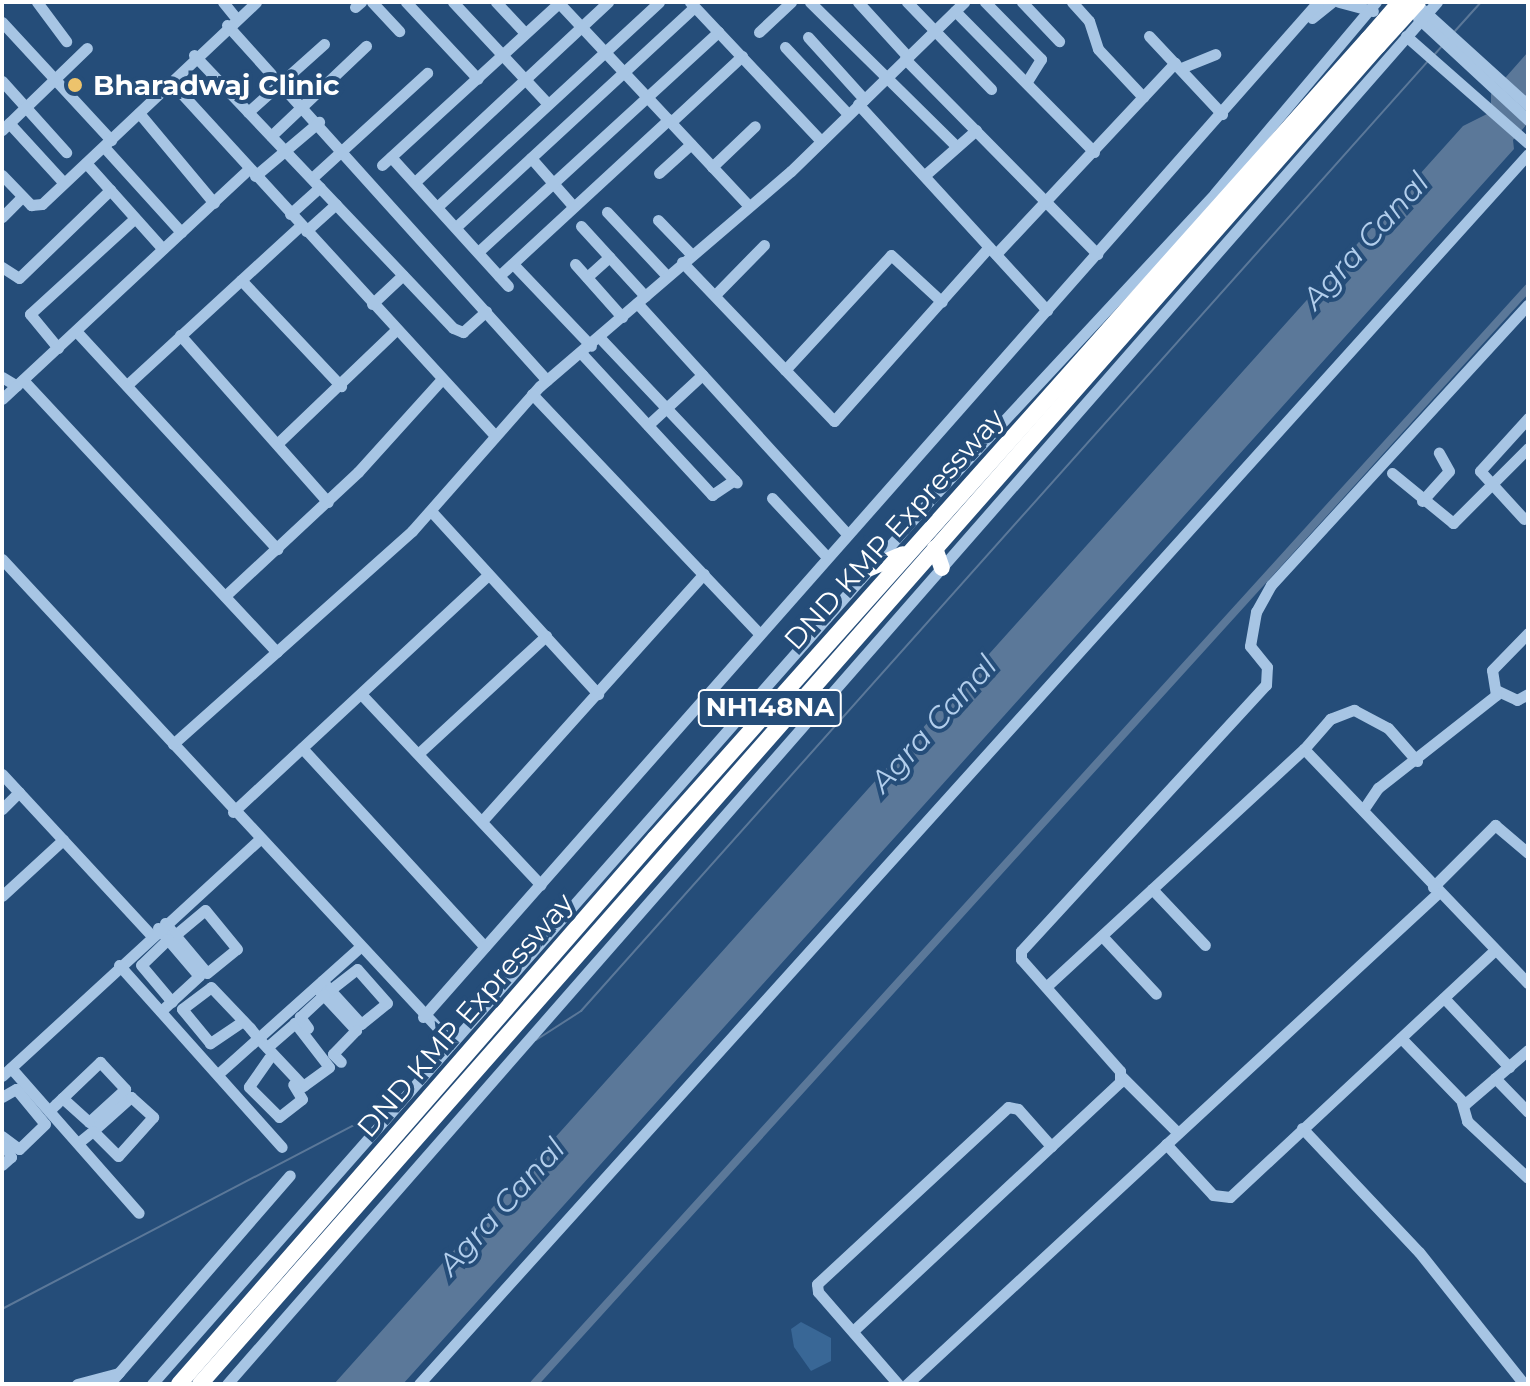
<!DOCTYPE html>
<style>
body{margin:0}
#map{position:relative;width:1530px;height:1386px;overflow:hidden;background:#254d79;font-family:Montserrat,sans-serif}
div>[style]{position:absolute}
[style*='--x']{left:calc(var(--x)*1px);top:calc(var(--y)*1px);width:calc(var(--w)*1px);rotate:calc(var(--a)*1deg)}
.green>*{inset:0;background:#396796}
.water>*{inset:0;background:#5b7899}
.stream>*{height:2px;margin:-1px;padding:0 1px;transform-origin:1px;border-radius:1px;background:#5b7899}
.canal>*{height:8px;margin:-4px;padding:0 4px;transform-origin:4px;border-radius:4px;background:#5b7899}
.minor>*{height:11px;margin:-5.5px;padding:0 5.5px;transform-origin:5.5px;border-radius:5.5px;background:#a7c5e4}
.highway>*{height:16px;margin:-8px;padding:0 8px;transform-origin:8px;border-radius:8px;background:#fff}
.highway-bridge>*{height:16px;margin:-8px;padding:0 8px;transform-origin:8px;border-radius:8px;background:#fff}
.dots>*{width:22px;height:22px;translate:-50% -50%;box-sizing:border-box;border:4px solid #254d79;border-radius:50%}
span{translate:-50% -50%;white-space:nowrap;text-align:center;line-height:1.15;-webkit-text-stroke:8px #254d79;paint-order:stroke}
.shield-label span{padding:2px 6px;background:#254d79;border:2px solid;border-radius:6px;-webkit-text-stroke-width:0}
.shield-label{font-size:26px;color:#fff;font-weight:700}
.poi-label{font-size:28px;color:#fff;font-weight:700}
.left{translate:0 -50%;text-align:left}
.street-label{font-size:28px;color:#fff}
.water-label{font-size:30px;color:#b2ceec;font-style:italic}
.frame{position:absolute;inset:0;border:4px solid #fff;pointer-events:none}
</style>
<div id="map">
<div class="green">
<div style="clip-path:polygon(801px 1322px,831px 1338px,831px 1361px,811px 1371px,794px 1347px,791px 1329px)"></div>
</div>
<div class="water">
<div style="clip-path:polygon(1528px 52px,1528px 123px,1513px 140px,1514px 149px,403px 1384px,334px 1384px,1463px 126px,1491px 112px,1491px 94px)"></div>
</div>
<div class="stream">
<div style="--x:1455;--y:31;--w:39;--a:-48"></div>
<div style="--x:1434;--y:55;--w:13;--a:-48"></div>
<div style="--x:536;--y:1040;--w:54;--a:-32.8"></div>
<div style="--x:581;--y:1011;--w:1274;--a:-48.28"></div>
<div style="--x:2;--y:1309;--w:431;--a:-27.6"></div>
</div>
<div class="canal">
<div style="--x:534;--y:1384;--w:1480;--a:-47.79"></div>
</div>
<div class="minor">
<div style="--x:37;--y:2;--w:49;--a:53.4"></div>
<div style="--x:223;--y:2;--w:22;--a:51"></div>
<div style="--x:372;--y:2;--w:40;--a:47"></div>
<div style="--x:406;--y:2;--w:105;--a:46.9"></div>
<div style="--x:453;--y:2;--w:139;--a:47"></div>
<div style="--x:496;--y:2;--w:42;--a:46.9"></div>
<div style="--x:690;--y:2;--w:191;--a:46.7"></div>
<div style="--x:810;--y:2;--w:206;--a:44.6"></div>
<div style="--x:858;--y:2;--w:74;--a:47.7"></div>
<div style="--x:907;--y:2;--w:121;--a:46"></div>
<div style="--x:985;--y:2;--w:80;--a:45.5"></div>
<div style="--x:1041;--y:59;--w:26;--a:122"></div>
<div style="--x:1022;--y:2;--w:54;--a:46.5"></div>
<div style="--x:1072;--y:2;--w:25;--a:48"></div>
<div style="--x:1089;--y:21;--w:29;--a:72"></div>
<div style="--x:1098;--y:49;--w:66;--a:46.8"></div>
<div style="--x:1339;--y:2;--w:35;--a:15"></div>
<div style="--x:559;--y:3;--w:277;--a:46.9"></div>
<div style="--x:355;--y:7;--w:8;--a:-40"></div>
<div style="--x:1422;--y:9;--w:143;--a:42.2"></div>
<div style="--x:955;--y:11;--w:198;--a:45.4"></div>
<div style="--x:1312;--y:18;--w:26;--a:-39"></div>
<div style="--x:1418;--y:18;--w:150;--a:42.8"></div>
<div style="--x:2;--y:22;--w:161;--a:47.3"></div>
<div style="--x:227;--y:25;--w:478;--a:48"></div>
<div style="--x:759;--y:32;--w:44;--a:-43.2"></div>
<div style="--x:1149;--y:36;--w:107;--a:46.9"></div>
<div style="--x:1406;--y:36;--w:162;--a:41.3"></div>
<div style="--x:808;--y:37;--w:84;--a:47.9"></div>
<div style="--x:785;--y:47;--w:92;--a:46.8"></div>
<div style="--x:194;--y:55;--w:376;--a:46.5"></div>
<div style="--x:453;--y:328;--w:11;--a:22"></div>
<div style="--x:463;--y:332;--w:31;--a:-42"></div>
<div style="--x:905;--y:59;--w:274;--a:45.4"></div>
<div style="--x:1181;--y:68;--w:37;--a:-22"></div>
<div style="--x:2;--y:81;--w:96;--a:48"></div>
<div style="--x:172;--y:83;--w:478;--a:47.5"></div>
<div style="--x:858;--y:104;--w:280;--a:47.5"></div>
<div style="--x:248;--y:112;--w:102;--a:-41.8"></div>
<div style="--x:139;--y:113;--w:117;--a:50.2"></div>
<div style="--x:671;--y:122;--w:97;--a:-42.9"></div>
<div style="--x:9;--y:123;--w:81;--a:47.5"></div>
<div style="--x:2;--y:130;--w:118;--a:-44"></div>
<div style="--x:271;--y:136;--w:131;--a:-43.5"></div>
<div style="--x:104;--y:147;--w:115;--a:47.8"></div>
<div style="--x:391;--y:157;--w:174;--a:47.8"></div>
<div style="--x:531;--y:158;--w:64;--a:48.8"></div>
<div style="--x:86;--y:163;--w:115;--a:48.2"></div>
<div style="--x:382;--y:165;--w:241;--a:-42.5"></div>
<div style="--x:712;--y:167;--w:59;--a:-43.6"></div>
<div style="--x:659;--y:173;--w:43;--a:-42.2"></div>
<div style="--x:2;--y:175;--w:42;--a:46"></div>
<div style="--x:31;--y:205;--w:11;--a:-5"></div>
<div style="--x:42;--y:204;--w:294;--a:-43.3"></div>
<div style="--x:925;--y:175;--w:68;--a:-41.4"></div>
<div style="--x:255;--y:176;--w:84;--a:-40.2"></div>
<div style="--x:312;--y:178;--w:156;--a:-42.4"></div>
<div style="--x:415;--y:182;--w:264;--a:-43"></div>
<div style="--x:437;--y:207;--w:302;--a:-42.7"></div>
<div style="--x:607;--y:212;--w:88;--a:46.8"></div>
<div style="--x:290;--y:214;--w:40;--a:-42"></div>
<div style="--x:2;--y:217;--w:28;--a:-45"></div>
<div style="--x:658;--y:220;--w:47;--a:45.9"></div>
<div style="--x:581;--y:226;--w:95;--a:47.6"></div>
<div style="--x:456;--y:227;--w:324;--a:-42.7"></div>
<div style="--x:306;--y:231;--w:40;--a:-42"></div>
<div style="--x:478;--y:252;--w:326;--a:-42.5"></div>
<div style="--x:996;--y:254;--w:262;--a:-46.9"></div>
<div style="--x:682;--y:262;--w:220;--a:46.3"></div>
<div style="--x:834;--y:421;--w:233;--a:-48.3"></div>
<div style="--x:513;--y:264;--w:113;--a:46.4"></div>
<div style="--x:575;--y:264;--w:71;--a:48.4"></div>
<div style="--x:2;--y:267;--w:20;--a:33"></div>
<div style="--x:19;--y:278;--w:127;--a:-44"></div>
<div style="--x:499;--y:276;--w:231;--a:-42.7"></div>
<div style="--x:587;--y:277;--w:30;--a:-42"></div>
<div style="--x:241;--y:280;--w:146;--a:46.7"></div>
<div style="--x:715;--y:295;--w:70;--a:-45.6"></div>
<div style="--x:637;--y:303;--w:312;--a:47.7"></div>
<div style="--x:372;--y:304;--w:42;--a:-43.1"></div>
<div style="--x:76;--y:331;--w:297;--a:47.3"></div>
<div style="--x:180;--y:335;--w:223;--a:48.5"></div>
<div style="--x:600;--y:338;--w:199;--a:46.6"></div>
<div style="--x:58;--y:348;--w:44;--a:-129.5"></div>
<div style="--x:30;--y:314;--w:142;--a:-42.4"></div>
<div style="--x:582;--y:354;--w:192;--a:47.3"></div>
<div style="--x:712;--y:495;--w:27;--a:-34"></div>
<div style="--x:785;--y:370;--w:156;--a:-47.3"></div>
<div style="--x:891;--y:255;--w:69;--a:42.7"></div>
<div style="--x:2;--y:377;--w:17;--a:31"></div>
<div style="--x:23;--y:380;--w:372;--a:47"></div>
<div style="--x:127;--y:385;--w:235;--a:-42.6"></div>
<div style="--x:532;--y:394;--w:331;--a:46.5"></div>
<div style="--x:2;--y:399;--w:338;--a:-43"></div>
<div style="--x:648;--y:425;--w:74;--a:-42.8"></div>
<div style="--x:278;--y:443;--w:163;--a:-43.8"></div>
<div style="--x:1392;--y:473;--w:79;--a:39.3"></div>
<div style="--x:1453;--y:523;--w:106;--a:-45"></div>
<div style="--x:772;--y:498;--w:81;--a:47"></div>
<div style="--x:1422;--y:501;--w:40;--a:-48"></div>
<div style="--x:1449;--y:471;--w:21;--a:-119"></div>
<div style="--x:431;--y:511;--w:248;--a:47.6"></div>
<div style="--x:1524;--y:519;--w:65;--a:-132.5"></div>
<div style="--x:1480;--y:471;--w:72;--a:-47.8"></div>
<div style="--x:2;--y:559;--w:657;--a:47.1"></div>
<div style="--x:225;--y:596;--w:182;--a:-43"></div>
<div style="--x:358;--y:472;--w:125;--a:-47.9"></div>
<div style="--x:1498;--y:691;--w:21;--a:25"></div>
<div style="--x:1517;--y:700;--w:13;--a:-29"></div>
<div style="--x:361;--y:694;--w:262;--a:46.7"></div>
<div style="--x:173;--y:744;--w:320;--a:-41.7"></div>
<div style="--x:412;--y:531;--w:193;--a:-48.6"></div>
<div style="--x:540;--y:386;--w:330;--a:-40.6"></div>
<div style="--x:791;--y:171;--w:242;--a:-44.3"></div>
<div style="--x:302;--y:748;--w:270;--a:47.4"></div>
<div style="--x:1304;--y:749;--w:40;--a:-49"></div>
<div style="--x:1330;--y:719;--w:26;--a:-21"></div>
<div style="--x:1354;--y:710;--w:38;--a:28"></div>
<div style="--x:1388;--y:728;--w:44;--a:48.7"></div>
<div style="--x:419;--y:753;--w:173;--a:-42.7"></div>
<div style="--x:2;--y:774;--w:219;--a:47.2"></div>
<div style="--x:2;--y:809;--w:24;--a:-45"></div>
<div style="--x:1363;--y:810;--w:27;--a:-56"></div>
<div style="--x:1378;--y:788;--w:150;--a:-38.2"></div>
<div style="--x:1496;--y:695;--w:25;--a:-99"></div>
<div style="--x:1492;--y:670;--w:52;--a:-45.8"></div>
<div style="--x:233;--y:812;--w:348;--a:-42.9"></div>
<div style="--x:482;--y:821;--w:332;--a:-48.1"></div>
<div style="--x:1433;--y:887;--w:88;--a:-45"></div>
<div style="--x:1495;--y:825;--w:43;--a:40.3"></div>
<div style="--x:1152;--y:889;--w:77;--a:46.6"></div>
<div style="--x:2;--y:896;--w:83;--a:-42.6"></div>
<div style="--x:165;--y:923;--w:65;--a:50"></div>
<div style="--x:207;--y:973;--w:38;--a:-39"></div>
<div style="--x:237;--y:949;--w:50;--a:-129.4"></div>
<div style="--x:205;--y:910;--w:39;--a:140"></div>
<div style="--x:158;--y:928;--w:63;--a:49.5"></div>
<div style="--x:199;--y:976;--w:52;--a:137.4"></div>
<div style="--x:1102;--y:936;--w:79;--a:47"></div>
<div style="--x:168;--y:939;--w:37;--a:136"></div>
<div style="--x:141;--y:965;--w:48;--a:50"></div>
<div style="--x:119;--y:965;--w:244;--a:48.2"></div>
<div style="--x:322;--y:981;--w:12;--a:48"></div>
<div style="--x:330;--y:990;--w:46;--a:47.6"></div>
<div style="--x:361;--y:1024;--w:33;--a:-39"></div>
<div style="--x:387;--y:1003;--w:45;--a:-131.4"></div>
<div style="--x:357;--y:969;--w:34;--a:142"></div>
<div style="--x:1047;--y:986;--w:350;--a:-42.7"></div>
<div style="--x:1304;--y:749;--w:324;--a:46.3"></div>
<div style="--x:316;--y:987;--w:59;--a:47.1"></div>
<div style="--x:356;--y:1030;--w:33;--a:134"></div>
<div style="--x:333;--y:1054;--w:11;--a:45"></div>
<div style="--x:1444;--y:998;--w:95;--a:46.7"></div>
<div style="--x:423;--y:1017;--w:1353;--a:-48.6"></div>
<div style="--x:243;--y:1021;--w:40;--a:146"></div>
<div style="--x:210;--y:1043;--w:44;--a:-129.5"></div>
<div style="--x:182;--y:1009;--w:36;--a:-37"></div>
<div style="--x:211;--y:987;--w:57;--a:46.4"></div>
<div style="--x:250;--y:1028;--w:13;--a:51"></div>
<div style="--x:258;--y:1038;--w:66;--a:46.8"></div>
<div style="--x:303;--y:1086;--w:32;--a:-36"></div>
<div style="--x:329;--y:1067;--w:56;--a:-127.7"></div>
<div style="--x:295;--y:1023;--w:37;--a:139"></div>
<div style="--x:308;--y:1028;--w:14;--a:-126"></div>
<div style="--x:300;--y:1017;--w:33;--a:-43"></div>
<div style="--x:1401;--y:1038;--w:92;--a:45.9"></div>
<div style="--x:1465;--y:1104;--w:83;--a:-40.6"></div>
<div style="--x:269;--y:1058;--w:35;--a:125"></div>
<div style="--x:249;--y:1087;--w:42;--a:45"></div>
<div style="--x:279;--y:1117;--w:29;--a:-38"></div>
<div style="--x:302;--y:1099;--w:17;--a:-121"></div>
<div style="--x:11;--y:1068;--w:193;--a:48.6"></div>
<div style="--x:218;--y:1074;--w:188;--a:-41.8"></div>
<div style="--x:2;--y:1076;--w:350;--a:-42.6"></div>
<div style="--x:1122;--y:1077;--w:79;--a:45"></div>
<div style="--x:1495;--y:1078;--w:47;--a:45.9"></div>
<div style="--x:2;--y:1097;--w:16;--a:-30"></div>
<div style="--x:16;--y:1089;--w:45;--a:50.4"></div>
<div style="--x:45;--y:1124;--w:36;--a:136"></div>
<div style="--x:19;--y:1149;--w:21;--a:-143"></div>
<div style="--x:1462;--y:1103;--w:19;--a:74"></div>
<div style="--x:1467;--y:1121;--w:83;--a:43.1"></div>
<div style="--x:49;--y:1111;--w:10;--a:-45"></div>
<div style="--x:56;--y:1104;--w:61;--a:-43.7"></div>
<div style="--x:100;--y:1062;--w:37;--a:47"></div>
<div style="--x:125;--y:1089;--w:49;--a:137.5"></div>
<div style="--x:89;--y:1122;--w:36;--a:-138"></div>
<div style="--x:1302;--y:1128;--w:170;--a:46.7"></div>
<div style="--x:1419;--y:1252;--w:169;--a:51.5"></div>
<div style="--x:78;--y:1143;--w:19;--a:-39"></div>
<div style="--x:93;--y:1131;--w:51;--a:-41.8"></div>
<div style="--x:131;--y:1097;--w:30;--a:42"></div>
<div style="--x:153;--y:1117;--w:52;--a:131.9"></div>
<div style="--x:118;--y:1156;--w:35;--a:-135"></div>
<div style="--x:1166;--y:1144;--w:69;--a:47.3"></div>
<div style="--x:1213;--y:1195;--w:17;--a:7"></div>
<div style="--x:1230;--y:1197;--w:362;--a:-43"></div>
<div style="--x:2;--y:1165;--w:12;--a:-42"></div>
<div style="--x:11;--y:1157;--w:13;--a:-117"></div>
<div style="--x:853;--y:1331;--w:365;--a:-43"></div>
<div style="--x:1120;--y:1082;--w:11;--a:-90"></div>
<div style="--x:1120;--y:1071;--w:149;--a:-131.5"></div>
<div style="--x:1021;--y:959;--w:8;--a:-90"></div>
<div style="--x:1021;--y:951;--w:362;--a:-47.4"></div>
<div style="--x:1266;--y:685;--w:18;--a:-87"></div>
<div style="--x:1267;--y:667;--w:27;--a:-129"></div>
<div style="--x:1250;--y:646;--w:35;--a:-80"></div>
<div style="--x:1256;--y:612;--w:31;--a:-61"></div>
<div style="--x:1271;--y:585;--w:380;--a:-47.5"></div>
<div style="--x:77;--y:1384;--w:43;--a:-14.7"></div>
<div style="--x:109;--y:1384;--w:276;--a:-49.1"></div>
<div style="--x:152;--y:1384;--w:1180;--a:-48.64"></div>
<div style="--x:932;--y:498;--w:416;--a:-47.1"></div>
<div style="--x:1215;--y:193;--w:250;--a:-49.9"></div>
<div style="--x:227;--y:1384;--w:1837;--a:-48.8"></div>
<div style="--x:419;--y:1384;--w:1656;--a:-47.96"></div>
<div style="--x:898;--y:1384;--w:122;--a:-131"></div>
<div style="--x:818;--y:1292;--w:8;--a:-97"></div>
<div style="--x:817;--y:1284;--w:260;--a:-42.8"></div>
<div style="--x:1008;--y:1107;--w:10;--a:11"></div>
<div style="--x:1018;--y:1109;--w:50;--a:48.3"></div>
<div style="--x:907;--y:1384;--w:723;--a:-42.76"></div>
</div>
<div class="highway">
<div style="--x:935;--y:548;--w:21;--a:71"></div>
<div style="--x:868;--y:569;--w:38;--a:-23"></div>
<div style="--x:179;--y:1384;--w:724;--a:-48.92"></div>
<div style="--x:655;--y:838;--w:1071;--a:-48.26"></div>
<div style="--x:200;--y:1384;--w:1783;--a:-48.64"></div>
</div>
<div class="highway-bridge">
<div style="--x:1368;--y:39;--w:49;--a:-49.1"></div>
<div style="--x:1378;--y:46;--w:59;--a:-47.7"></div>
</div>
<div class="dots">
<div style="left:75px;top:85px;background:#edc36c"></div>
</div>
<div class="shield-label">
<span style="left:770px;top:708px">NH148NA</span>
</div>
<div class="poi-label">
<span class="left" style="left:93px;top:85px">Bharadwaj Clinic</span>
</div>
<div class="street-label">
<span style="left:894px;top:529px;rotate:-48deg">DND KMP Expressway</span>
<span style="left:465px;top:1015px;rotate:-49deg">DND KMP Expressway</span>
</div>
<div class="water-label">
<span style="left:1366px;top:241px;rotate:-48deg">Agra Canal</span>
<span style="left:934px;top:724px;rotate:-48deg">Agra Canal</span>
<span style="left:502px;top:1207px;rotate:-48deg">Agra Canal</span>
</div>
<div class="frame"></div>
</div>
